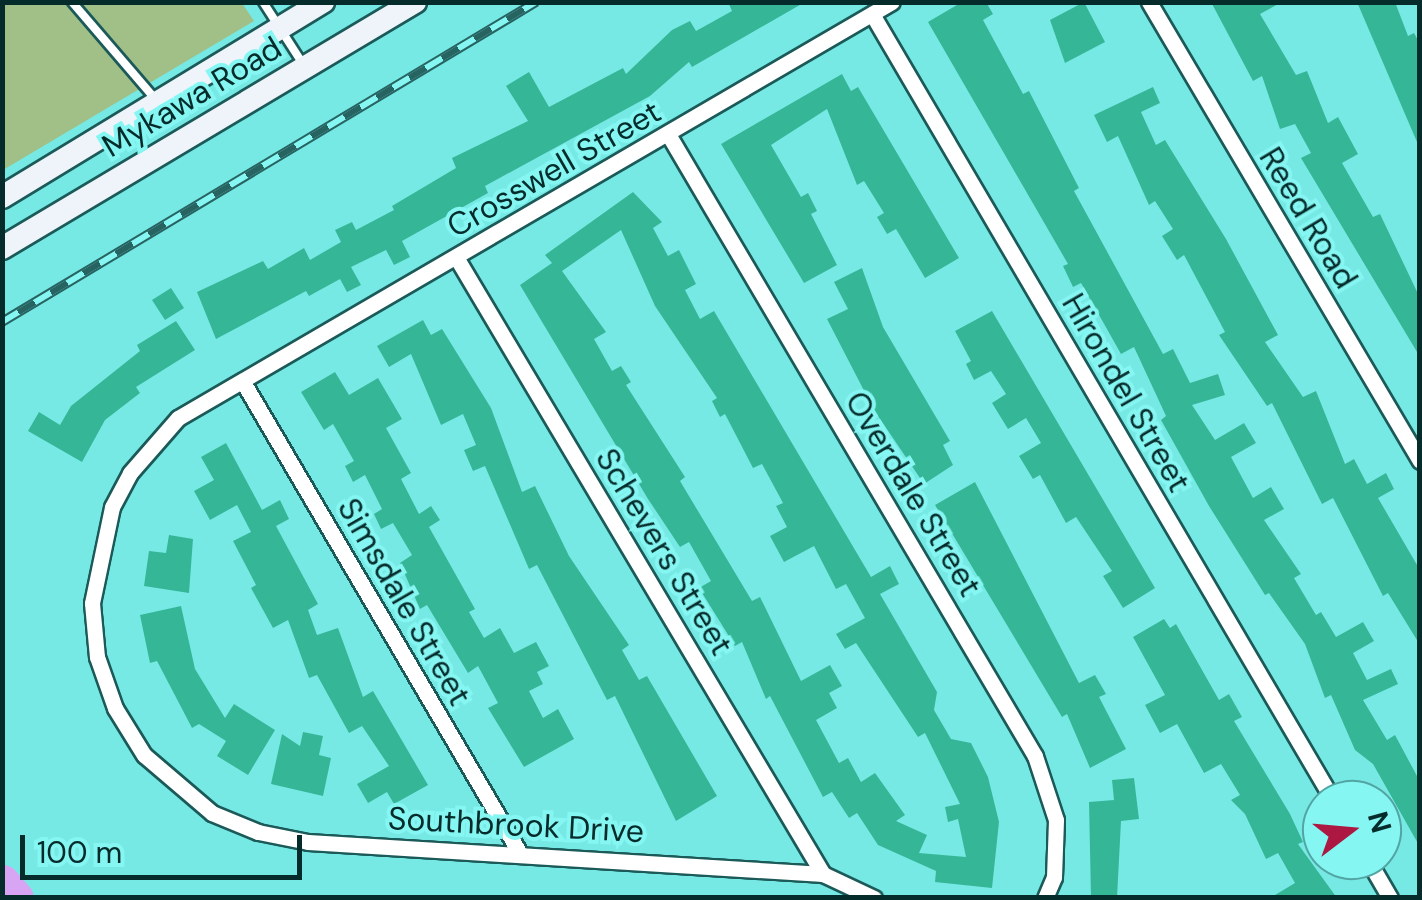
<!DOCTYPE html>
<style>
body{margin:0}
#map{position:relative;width:1422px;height:900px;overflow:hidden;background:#77e9e5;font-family:"DM Sans",sans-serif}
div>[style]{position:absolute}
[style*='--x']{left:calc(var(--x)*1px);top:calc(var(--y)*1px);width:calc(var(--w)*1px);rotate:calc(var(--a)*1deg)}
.green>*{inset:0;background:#a0c088}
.river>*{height:35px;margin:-17.5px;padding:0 17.5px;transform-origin:17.5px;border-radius:17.5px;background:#d7a5f4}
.building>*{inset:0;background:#35b797}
.roads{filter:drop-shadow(2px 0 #1b5a58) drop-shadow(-2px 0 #1b5a58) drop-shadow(0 2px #1b5a58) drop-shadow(0 -2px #1b5a58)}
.service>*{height:8px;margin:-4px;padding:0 4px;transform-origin:4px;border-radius:4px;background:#fff}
.minor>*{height:15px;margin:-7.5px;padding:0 7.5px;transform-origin:7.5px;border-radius:7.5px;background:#fff}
.secondary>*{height:22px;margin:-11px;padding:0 11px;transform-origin:11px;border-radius:11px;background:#eef4fa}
.rail>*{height:10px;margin-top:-5px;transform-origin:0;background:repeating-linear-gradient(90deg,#85f6f2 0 19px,#266361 0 38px);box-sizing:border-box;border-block:2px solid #266361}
span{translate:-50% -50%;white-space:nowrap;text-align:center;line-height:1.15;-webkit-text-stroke:8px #85f6f2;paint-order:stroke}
.street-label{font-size:32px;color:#052c2b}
.frame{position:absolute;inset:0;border:5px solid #052c2b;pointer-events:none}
.north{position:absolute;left:1302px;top:780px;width:100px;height:100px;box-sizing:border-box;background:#85f6f2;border:2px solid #52a5a2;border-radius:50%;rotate:74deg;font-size:28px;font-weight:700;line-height:40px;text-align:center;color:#052c2b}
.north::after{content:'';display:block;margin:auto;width:35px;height:45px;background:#ac1842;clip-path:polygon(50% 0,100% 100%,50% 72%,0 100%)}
.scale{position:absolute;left:20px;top:835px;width:282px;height:45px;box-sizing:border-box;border:5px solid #052c2b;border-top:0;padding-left:12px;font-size:30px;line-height:35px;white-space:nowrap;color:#052c2b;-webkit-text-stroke:8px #85f6f2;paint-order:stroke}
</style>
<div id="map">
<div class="green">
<div style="clip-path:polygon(2px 3px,242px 3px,254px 21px,3px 170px)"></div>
</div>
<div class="river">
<div style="--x:2;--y:882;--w:21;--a:49"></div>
</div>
<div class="building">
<div style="clip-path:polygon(728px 2px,805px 2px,692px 67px,689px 62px,650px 96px,485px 186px,488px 193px,402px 241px,410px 257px,394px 265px,386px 250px,351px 267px,361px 285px,347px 292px,340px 279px,309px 296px,306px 291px,216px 339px,197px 292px,263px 261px,268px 269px,304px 248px,310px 260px,341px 242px,335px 230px,352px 222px,356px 230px,394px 210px,392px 206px,456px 168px,452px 158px,528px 121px,506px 86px,529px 72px,549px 107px,623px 68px,626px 74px,672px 30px,690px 21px,696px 31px,732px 11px)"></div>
<div style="clip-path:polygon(962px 2px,986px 2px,993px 14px,983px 20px,1023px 94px,1029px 91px,1079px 188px,1074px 191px,1163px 354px,1173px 349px,1190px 383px,1218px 374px,1225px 395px,1192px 405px,1215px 440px,1244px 423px,1256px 443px,1231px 457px,1253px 498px,1271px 487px,1284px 509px,1264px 520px,1301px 574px,1294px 578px,1316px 615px,1321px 612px,1336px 637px,1363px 622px,1374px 641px,1353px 653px,1367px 680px,1391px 669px,1398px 684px,1363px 700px,1387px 740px,1395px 735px,1417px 776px,1420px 847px,1373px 764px,1355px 750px,1331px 695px,1325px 698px,1305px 644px,1269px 593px,1265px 595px,1209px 506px,1161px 420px,1166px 416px,1134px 347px,1121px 354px,1081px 283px,1073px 287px,1063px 266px,1068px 264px,928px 22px)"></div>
<div style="clip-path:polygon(1084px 2px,1105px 42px,1065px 63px,1050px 20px)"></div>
<div style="clip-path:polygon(1211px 2px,1282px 2px,1260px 14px,1296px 75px,1307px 71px,1328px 123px,1338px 117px,1358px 154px,1342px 163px,1373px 217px,1380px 214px,1420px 298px,1420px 357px,1301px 158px,1311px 153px,1295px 124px,1280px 129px,1262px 76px,1253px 81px)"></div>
<div style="clip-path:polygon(1357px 2px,1395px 2px,1408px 36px,1414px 33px,1420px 44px,1420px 149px)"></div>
<div style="clip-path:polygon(842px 74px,851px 91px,858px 87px,959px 258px,925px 278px,896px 229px,887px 234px,877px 217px,884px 213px,864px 181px,857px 185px,827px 109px,771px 145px,801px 197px,808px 193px,817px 211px,811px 214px,837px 265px,804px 283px,721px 144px)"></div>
<div style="clip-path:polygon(1153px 87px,1160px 103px,1141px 112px,1156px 145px,1165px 140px,1226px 239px,1278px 335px,1265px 342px,1303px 397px,1316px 391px,1345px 464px,1354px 459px,1367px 484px,1386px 473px,1394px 489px,1378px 498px,1420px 570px,1420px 645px,1388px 593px,1383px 596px,1333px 498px,1322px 504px,1272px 403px,1267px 406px,1219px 335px,1225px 332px,1184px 255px,1177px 260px,1162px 236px,1173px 229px,1155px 201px,1149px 205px,1118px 136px,1107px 142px,1094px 115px)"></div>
<div style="clip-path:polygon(evenodd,633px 192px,662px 222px,653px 228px,668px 256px,679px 250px,696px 284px,685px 290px,700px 319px,714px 311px,871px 577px,890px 566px,899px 584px,880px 594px,937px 692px,934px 710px,951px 739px,971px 743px,988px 777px,999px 822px,992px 888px,935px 882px,936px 871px,878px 845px,857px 813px,849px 818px,832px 792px,823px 797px,770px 696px,766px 699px,742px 642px,735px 646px,699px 588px,711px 581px,689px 542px,680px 547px,648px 499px,520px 285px,552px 263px,545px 255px,633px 192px,621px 230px,655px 306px,717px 398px,712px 401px,720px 417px,725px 414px,753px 468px,762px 464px,783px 503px,776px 506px,787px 527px,770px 536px,784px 562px,814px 546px,836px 589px,846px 584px,865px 618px,836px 634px,845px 649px,856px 643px,918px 737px,925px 733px,960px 804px,945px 807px,948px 822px,958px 819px,966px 857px,919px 853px,927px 835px,896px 821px,905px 815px,875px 773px,861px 782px,848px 758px,839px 763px,816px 720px,837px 708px,829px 693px,842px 686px,830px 665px,801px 681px,760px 597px,752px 601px,680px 481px,685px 477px,626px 385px,631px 382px,621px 366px,612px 371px,594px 339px,606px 332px,562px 271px,621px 230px)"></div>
<div style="clip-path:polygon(862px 268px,883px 327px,950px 441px,943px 445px,953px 465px,924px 484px,874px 410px,827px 319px,848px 309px,834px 282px)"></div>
<div style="clip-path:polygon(171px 288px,184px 308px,165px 320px,152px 300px)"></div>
<div style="clip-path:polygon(992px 311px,1155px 588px,1123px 608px,1103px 576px,1112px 571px,1076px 517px,1066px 523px,1040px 475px,1033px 479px,1019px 456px,1041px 443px,1026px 418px,1008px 429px,992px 403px,1006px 394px,991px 371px,974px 380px,966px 364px,971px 361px,955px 331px)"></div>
<div style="clip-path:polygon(423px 320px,431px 335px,442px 329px,491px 408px,522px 492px,535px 486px,569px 556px,629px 645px,622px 650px,639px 680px,647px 676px,717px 796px,676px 821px,615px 696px,607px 700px,537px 565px,529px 569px,485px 466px,473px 471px,464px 450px,476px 445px,463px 414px,441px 425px,411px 354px,389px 367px,377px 346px)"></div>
<div style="clip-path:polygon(176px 321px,195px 350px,136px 387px,140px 393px,105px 420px,82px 462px,28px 431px,39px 412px,60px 425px,71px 406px,140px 351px,137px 345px)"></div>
<div style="clip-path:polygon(335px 372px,349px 395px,378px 378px,402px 419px,386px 428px,411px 473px,401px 479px,419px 514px,431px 506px,440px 520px,429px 527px,475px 609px,469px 612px,484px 638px,500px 628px,514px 653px,536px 642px,549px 666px,537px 672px,543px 684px,529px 691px,543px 718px,558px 709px,574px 739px,524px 767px,488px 708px,498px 703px,478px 666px,468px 673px,427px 605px,420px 609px,400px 563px,412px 555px,393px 523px,381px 529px,374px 514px,382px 509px,365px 475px,353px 482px,345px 466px,354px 461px,333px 424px,324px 430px,301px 392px)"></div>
<div style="clip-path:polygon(226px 443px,262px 510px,280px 500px,289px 519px,276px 526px,318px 604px,308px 610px,317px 635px,338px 628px,363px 697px,373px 691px,428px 785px,394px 804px,387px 792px,368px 803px,357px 784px,389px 766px,362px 726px,349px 733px,317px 675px,309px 678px,288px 620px,273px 628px,251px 588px,256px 585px,233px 541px,251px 532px,237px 505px,210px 520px,194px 491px,214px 480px,201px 457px)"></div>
<div style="clip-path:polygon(975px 482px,1079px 683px,1095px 675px,1106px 694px,1099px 697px,1126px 749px,1090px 768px,1067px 714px,1062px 717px,935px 505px)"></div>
<div style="clip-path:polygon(169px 535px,193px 539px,189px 593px,144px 586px,149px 551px,166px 553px)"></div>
<div style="clip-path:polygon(181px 606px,195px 669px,225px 718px,234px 704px,275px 730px,248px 775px,217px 756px,226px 741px,199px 724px,192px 728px,157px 661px,150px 663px,140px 615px)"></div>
<div style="clip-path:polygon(1164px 619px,1170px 628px,1176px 624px,1219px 700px,1229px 694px,1242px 717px,1234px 721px,1290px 814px,1303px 842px,1298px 844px,1337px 898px,1270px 898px,1295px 883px,1278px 853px,1266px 859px,1245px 814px,1231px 800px,1240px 795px,1221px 764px,1204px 773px,1177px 724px,1160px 733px,1145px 705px,1165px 695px,1133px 637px)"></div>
<div style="clip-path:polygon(303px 732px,323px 736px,319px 755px,331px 758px,323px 796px,271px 784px,282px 734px,300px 746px)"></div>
<div style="clip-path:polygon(1134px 778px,1139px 819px,1121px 821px,1117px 898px,1091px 898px,1089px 802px,1114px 800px,1112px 780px)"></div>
</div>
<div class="roads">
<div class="service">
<div style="--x:72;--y:2;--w:128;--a:49.4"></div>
<div style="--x:263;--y:2;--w:74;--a:57.2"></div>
</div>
<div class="minor">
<div style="--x:1149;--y:2;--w:533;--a:59.44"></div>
<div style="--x:872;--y:14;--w:911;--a:59.61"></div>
<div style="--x:668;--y:134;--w:722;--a:59.46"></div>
<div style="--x:1035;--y:756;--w:67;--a:71.8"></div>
<div style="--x:1056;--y:820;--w:57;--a:92"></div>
<div style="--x:1054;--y:877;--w:23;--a:113"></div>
<div style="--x:456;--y:257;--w:718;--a:59.26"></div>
<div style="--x:243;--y:382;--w:543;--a:59.56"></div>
<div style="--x:1368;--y:860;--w:44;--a:59.9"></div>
<div style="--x:874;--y:898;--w:56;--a:-154.8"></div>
<div style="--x:823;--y:874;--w:516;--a:-176.44"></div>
<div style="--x:308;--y:842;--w:51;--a:-168.7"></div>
<div style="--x:258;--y:832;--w:50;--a:-157.6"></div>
<div style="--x:212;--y:813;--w:89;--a:-139.5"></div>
<div style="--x:144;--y:755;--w:55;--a:-121.7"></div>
<div style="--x:115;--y:708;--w:54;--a:-109.4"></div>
<div style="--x:97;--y:657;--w:54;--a:-95.3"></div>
<div style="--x:92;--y:603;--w:98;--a:-78.2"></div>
<div style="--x:112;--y:507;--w:38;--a:-62"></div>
<div style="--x:130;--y:473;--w:73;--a:-48.9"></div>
<div style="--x:178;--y:418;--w:826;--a:-30.23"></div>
</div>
<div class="secondary">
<div style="--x:2;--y:197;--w:376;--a:-31.3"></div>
<div style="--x:2;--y:248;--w:481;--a:-30.8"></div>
</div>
</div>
<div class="rail">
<div style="--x:2;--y:322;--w:623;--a:-30.93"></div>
</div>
<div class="street-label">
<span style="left:192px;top:97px;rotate:-31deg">Mykawa Road</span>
<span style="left:554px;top:169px;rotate:-30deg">Crosswell Street</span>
<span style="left:1308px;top:218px;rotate:59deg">Reed Road</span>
<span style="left:1126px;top:393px;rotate:60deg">Hirondel Street</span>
<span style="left:913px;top:494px;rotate:59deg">Overdale Street</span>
<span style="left:664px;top:552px;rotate:59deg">Schevers Street</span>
<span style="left:404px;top:602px;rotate:60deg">Simsdale Street</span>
<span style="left:516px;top:825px;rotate:3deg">Southbrook Drive</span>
</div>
<div class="frame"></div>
<div class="north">N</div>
<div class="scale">100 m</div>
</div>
